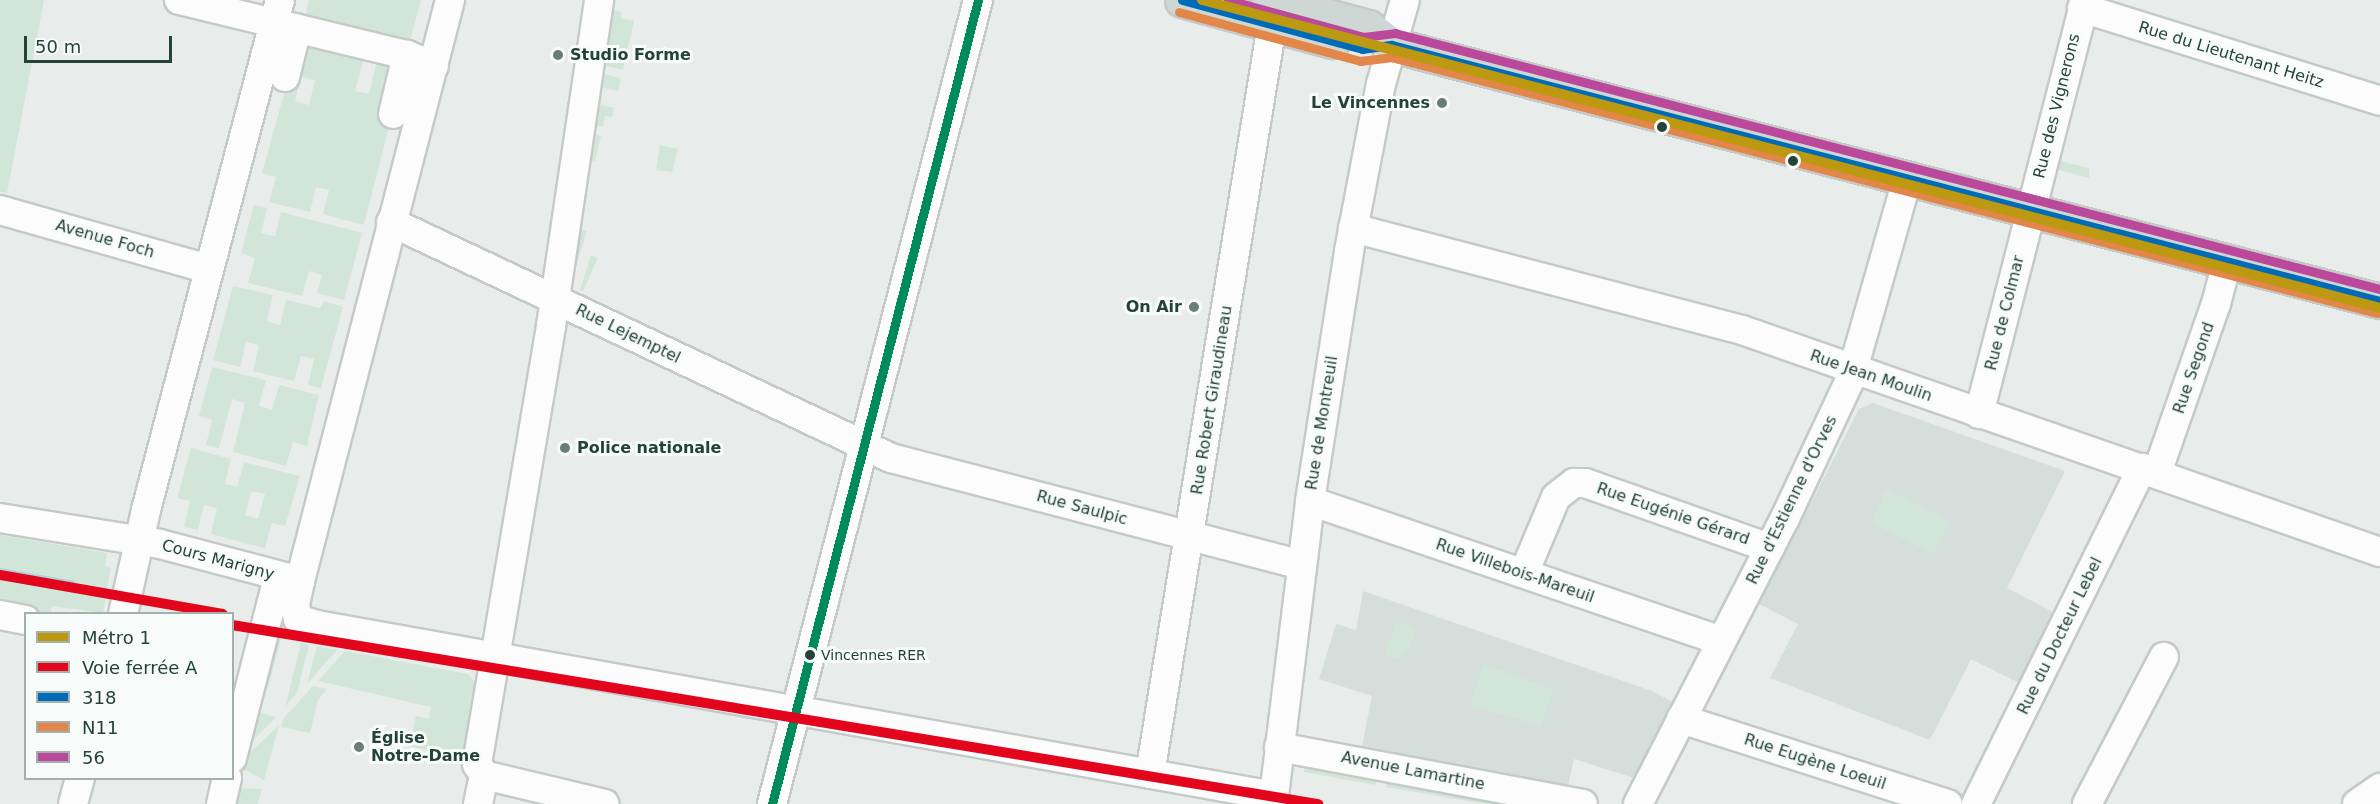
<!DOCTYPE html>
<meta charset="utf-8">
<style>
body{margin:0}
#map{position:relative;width:2380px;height:804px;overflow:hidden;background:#e8edeb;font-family:"DejaVu Sans",sans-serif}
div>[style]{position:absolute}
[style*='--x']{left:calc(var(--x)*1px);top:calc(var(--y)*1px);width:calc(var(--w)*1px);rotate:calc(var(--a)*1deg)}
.built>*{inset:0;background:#d6dedb}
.green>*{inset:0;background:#d1e6d8}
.water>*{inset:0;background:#a9d4db}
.roads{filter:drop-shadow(2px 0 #c5cac8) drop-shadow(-2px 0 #c5cac8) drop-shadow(0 2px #c5cac8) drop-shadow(0 -2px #c5cac8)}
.minor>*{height:28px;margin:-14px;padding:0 14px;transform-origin:14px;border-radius:14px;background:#fcfcfc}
.major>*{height:33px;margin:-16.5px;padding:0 16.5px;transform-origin:16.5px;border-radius:16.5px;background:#cfd7d5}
.bus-1>*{height:9px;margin:-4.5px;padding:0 4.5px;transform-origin:4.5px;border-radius:4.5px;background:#006cb8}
.bus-2>*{height:9px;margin:-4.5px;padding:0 4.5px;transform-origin:4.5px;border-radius:4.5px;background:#e28749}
.bus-3>*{height:9px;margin:-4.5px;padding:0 4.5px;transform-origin:4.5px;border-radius:4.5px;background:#ba499b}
.bus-4>*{height:9px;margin:-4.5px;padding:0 4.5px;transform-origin:4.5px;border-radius:4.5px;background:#008b5a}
.rail-1>*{height:10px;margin:-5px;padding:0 5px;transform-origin:5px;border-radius:5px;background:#e3051c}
.metro-1>*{height:10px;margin:-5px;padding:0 5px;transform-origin:5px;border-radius:5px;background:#bd9911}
.dots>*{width:16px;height:16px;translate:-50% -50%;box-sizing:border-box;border:3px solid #f7fbf9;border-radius:50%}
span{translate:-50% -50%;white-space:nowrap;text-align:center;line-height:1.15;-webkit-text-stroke:6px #f7fbf9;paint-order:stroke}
.bus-label{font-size:14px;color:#24423a}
.left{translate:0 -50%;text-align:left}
.poi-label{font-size:16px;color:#24423a;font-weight:700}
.right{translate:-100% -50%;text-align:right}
.street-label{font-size:16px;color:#24423a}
.legend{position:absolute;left:24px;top:612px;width:210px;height:168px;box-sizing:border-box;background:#f7fbf9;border:2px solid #a3b1ad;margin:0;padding:8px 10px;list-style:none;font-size:18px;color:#24423a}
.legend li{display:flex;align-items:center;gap:12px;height:30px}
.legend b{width:30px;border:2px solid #a3b1ad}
.scale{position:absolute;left:24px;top:36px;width:148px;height:27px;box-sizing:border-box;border:3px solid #24423a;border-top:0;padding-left:8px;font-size:18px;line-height:21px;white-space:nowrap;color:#24423a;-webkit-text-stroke:4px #f7fbf9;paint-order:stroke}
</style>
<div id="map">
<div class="built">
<div style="clip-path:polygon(1873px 403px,2065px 471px,2007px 588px,2057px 614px,2021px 684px,1971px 659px,1930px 740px,1770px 678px,1798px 624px,1759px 604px,1859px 409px)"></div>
<div style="clip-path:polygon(1363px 591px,1652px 691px,1673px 702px,1637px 779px,1574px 759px,1568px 787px,1362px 746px,1372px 696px,1319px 679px,1336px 624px,1356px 630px)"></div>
</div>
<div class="green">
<div style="clip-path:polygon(0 0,44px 0,7px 193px,0 192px)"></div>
<div style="clip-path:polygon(309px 0,421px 0,409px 45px,305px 18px)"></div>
<div style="clip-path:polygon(605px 9px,621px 12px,621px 18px,634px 21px,623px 70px,595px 63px)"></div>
<div style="clip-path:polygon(evenodd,301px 33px,366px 50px,355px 91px,369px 94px,379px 53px,394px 58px,391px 119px,364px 225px,323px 214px,329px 190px,316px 187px,310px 212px,269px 202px,276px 177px,262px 173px,301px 33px,301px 77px,315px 80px,309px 105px,295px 101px,301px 77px)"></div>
<div style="clip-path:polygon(594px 72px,621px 78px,618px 91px,592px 85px)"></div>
<div style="clip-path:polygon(589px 102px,614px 108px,612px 117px,605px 116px,603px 127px,586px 124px)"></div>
<div style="clip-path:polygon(585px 132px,601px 136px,595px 161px,581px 158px)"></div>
<div style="clip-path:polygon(660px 145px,678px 149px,672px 172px,656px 170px)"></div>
<div style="clip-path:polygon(2058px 160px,2089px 168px,2089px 178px,2059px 170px)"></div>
<div style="clip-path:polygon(254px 205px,267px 208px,261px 233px,275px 236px,281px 212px,362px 233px,344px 300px,317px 293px,322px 275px,309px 271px,302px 296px,248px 283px,255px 258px,241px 253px)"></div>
<div style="clip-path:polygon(580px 230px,587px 231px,570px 284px,575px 252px)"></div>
<div style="clip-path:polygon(369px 249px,375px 250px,338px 392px,332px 391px)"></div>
<div style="clip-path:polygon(224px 250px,229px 252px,160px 520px,154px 519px)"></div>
<div style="clip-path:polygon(591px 255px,598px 258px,583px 291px,580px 290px)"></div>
<div style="clip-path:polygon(233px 286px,273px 295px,267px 321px,280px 325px,286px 300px,320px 308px,324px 301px,343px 307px,321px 388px,308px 385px,314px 359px,301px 356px,294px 381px,253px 371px,259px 345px,246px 342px,240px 367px,213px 360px)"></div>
<div style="clip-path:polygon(212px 367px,266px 380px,259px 406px,272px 410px,279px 385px,319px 395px,307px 446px,293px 442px,286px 466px,233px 452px,245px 403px,232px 399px,219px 448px,206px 445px,212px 420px,199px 416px)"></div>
<div style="clip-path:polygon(331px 399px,336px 400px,296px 556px,290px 554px)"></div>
<div style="clip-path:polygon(evenodd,191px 448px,231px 459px,225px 484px,237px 487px,244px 462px,300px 476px,285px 526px,272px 523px,265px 548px,211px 534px,217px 508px,204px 505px,198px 530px,184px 527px,190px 501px,177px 498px,191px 448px,251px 491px,265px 494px,258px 519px,245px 515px,251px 491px)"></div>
<div style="clip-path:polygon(1887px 489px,1950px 521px,1933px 554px,1871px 523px)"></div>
<div style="clip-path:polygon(0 535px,107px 553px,105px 566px,111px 568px,103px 613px,52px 606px,51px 613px,45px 613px,0 605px)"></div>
<div style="clip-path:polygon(1396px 622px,1415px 628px,1410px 647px,1398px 659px,1385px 655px)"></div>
<div style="clip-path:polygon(272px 623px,282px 625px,282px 635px,268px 688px,263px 687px)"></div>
<div style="clip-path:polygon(301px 643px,309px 645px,297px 693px,285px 707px)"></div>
<div style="clip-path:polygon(317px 646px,337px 650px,307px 684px)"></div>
<div style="clip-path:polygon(345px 651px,468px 674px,477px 686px,464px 759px,409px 746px,416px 716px,429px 719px,431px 707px,318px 681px)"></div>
<div style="clip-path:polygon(1484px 664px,1553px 690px,1541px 726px,1470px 705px)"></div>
<div style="clip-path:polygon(313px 686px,327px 689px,318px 700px,310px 733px,281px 727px,283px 719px)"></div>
<div style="clip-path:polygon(252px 710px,276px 717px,245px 748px)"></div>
<div style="clip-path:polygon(279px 725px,264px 780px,238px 766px,239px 763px)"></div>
<div style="clip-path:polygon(1305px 762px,1377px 776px,1375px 785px,1304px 772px)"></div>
<div style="clip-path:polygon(1388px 778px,1523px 804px,1485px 804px,1386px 787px)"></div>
<div style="clip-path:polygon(232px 788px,262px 789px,258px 804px,227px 804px)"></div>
</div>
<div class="water">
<div style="clip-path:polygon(0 568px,75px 581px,73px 588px,0 575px)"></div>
</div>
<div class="roads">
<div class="minor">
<div style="--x:179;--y:0;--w:235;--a:13.6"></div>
<div style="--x:407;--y:55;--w:29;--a:22"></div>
<div style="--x:450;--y:0;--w:600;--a:104.48"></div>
<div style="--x:300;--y:581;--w:25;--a:102"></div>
<div style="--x:295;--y:605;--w:14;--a:78"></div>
<div style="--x:298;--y:619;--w:20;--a:18"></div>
<div style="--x:317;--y:625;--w:972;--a:10.13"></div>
<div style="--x:2082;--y:8;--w:312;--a:17.3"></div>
<div style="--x:285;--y:77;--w:50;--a:-76.2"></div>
<div style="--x:393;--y:114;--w:61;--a:-76.7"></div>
<div style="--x:0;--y:210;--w:217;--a:15.8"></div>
<div style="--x:391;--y:222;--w:553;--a:25.27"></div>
<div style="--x:891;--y:458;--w:424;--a:14.6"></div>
<div style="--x:1353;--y:228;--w:402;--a:14.7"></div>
<div style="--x:1742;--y:330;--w:676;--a:19.19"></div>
<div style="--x:1979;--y:414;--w:427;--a:-75.6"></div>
<div style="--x:2157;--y:473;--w:179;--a:-70.8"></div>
<div style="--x:2216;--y:304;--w:43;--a:-75.3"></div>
<div style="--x:1310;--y:501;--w:434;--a:18.8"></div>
<div style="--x:0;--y:518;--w:162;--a:9.2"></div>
<div style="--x:160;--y:544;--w:145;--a:14.8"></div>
<div style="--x:1524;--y:573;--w:82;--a:-67.2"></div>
<div style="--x:1556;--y:497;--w:23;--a:-38"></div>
<div style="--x:1574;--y:483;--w:11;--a:0"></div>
<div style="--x:1585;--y:483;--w:196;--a:19.4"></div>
<div style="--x:123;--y:614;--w:107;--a:-77.5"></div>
<div style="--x:146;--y:510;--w:527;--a:-75.28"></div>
<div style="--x:0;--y:615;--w:26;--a:11"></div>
<div style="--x:1681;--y:719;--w:280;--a:17.7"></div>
<div style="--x:1279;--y:747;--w:309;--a:10.6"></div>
<div style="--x:232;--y:758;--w:183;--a:-75.7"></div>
<div style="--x:1150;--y:774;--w:759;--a:-80.75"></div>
<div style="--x:484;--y:775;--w:13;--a:-122"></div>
<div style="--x:477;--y:764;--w:444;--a:-80.4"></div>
<div style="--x:551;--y:326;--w:330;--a:-81.6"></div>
<div style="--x:484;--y:775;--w:124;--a:13.5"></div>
<div style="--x:73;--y:804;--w:27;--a:-75"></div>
<div style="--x:221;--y:804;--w:27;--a:-77"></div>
<div style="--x:478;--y:804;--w:30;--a:-78"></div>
<div style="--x:772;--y:804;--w:830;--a:-75.63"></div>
<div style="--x:1273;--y:804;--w:305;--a:-83"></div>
<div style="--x:1310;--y:501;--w:253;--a:-81.1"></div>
<div style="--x:1349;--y:251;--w:170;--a:-79.2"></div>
<div style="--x:1381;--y:84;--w:87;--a:-74.1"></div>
<div style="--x:1638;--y:804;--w:322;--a:-62.8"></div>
<div style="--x:1785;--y:518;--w:153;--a:-64.8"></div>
<div style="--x:1850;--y:380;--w:208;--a:-74.1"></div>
<div style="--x:1976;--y:804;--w:375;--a:-63.7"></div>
<div style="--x:2087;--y:804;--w:166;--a:-62.4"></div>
<div style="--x:2357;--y:804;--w:28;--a:-35"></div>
</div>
<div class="major">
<div style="--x:1182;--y:0;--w:156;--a:15.3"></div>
<div style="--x:1269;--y:0;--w:103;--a:15.3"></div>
<div style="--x:1368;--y:27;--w:30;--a:37"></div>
<div style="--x:1392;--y:45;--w:1021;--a:14.53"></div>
</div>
</div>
<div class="bus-1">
<div style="--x:1182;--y:0;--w:187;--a:15.2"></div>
<div style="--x:1362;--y:49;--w:30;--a:-8"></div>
<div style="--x:1392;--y:45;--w:1021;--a:14.53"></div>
</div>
<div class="bus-2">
<div style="--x:1179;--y:12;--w:188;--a:15.1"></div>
<div style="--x:1360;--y:61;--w:31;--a:-7"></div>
<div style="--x:1391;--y:57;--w:1019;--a:14.55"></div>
</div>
<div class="bus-3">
<div style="--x:1228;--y:0;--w:140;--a:15.3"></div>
<div style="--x:1363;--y:37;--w:32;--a:-7"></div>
<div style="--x:1395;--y:33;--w:1018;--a:14.57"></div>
</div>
<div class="bus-4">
<div style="--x:772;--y:804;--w:830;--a:-75.63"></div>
</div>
<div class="rail-1">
<div style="--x:0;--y:575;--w:226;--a:9.9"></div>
<div style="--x:232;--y:625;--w:1101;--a:9.36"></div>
</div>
<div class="metro-1">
<div style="--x:1202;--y:0;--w:1218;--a:14.65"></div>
</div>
<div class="dots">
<div style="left:558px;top:55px;background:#697e78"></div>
<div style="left:1442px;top:103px;background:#697e78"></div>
<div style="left:1662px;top:127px;background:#24423a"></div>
<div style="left:1793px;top:161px;background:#24423a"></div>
<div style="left:1194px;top:307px;background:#697e78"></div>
<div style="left:565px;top:448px;background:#697e78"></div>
<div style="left:810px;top:655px;background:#24423a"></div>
<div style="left:359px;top:747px;background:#697e78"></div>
</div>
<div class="bus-label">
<span class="left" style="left:821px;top:655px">Vincennes RER</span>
</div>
<div class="poi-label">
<span class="left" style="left:570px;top:55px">Studio Forme</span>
<span class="right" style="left:1430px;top:103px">Le Vincennes</span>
<span class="right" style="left:1182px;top:307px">On Air</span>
<span class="left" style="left:577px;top:448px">Police nationale</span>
<span class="left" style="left:371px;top:747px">Église<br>Notre-Dame</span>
</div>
<div class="street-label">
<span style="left:2231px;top:55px;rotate:17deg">Rue du Lieutenant Heitz</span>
<span style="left:2057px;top:106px;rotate:-76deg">Rue des Vignerons</span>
<span style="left:105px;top:239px;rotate:16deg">Avenue Foch</span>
<span style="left:2005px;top:313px;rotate:-76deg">Rue de Colmar</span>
<span style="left:628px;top:334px;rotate:26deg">Rue Lejemptel</span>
<span style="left:2194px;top:368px;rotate:-71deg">Rue Segond</span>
<span style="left:1871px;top:376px;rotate:19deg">Rue Jean Moulin</span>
<span style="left:1212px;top:400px;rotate:-81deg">Rue Robert Giraudineau</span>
<span style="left:1322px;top:423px;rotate:-81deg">Rue de Montreuil</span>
<span style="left:1792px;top:500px;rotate:-64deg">Rue d'Estienne d'Orves</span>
<span style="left:1082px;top:508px;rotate:15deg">Rue Saulpic</span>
<span style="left:1673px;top:514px;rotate:19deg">Rue Eugénie Gérard</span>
<span style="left:218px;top:560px;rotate:15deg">Cours Marigny</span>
<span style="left:1515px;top:571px;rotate:19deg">Rue Villebois-Mareuil</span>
<span style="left:2060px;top:636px;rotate:-64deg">Rue du Docteur Lebel</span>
<span style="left:1815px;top:762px;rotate:18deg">Rue Eugène Loeuil</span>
<span style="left:1413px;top:771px;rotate:11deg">Avenue Lamartine</span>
</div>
<ul class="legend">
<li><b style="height:8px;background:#bd9911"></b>Métro 1</li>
<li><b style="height:8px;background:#e3051c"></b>Voie ferrée A</li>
<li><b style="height:8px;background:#006cb8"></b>318</li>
<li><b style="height:8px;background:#e28749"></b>N11</li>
<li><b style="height:8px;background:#ba499b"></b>56</li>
</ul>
<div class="scale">50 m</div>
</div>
